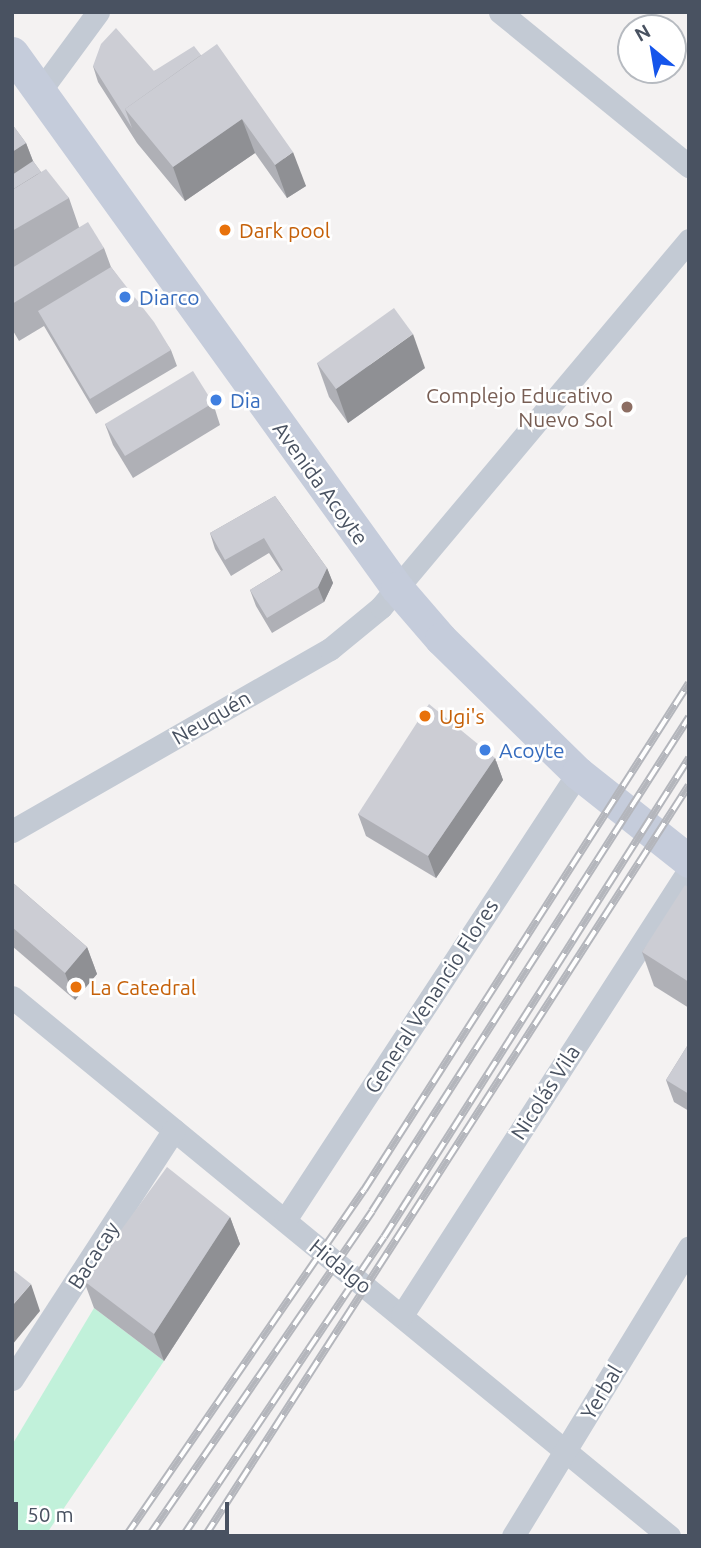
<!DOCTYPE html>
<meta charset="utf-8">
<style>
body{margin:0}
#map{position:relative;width:701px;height:1548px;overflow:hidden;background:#f4f2f2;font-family:Ubuntu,sans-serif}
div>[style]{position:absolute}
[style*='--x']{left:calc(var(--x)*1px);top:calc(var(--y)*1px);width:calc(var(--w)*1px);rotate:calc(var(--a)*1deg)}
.green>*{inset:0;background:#c1f1da}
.street>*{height:23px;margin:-11.5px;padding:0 11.5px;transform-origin:11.5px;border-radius:11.5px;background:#c3cad4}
.secondary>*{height:33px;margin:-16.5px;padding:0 16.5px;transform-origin:16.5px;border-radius:16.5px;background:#c5ccdb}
.rail>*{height:8px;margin-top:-4px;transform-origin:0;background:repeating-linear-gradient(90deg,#fff 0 16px,#b4b6bc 0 32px);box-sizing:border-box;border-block:2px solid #b4b6bc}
.wall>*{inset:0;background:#afb0b6}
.shaded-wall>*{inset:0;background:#8f9094}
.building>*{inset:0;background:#cccdd4}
.dots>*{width:19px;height:19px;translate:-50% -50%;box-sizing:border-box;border:4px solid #fff;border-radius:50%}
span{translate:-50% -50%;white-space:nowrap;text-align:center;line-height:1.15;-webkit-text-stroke:5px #fff;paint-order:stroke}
.food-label{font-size:21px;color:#c56008}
.left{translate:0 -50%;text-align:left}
.shop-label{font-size:21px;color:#366cbe}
.education-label{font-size:21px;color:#785e54}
.right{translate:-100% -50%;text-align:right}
.street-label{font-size:21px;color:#495261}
.frame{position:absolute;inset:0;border:14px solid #495261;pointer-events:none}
.north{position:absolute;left:617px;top:14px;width:70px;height:70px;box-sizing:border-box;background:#fff;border:2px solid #b6bac0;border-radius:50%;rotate:330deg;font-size:19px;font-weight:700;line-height:28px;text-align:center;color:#495261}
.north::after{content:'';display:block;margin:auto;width:24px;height:32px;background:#1555eb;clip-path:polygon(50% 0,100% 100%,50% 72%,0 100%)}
.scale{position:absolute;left:14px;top:1502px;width:215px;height:32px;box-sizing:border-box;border:4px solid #495261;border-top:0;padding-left:9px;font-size:21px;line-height:24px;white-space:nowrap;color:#495261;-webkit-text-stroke:5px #fff;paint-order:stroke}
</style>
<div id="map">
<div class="green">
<div style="clip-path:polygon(94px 1308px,164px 1361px,45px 1536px,12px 1536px,12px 1445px)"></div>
</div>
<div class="street">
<div style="--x:500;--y:12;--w:244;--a:39.2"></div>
<div style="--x:40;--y:91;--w:98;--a:-53.7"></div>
<div style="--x:12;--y:831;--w:366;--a:-29.8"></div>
<div style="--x:330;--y:649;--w:66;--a:-39.5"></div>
<div style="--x:381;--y:607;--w:479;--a:-50"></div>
<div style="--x:12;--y:997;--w:850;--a:39.37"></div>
<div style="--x:285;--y:1220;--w:534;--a:-56.76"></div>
<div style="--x:402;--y:1315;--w:530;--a:-57.18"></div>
<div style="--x:12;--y:1379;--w:297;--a:-57"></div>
<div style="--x:513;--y:1536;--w:338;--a:-58.6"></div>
</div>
<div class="secondary">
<div style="--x:12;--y:53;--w:659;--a:54.26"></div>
<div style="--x:397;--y:588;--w:67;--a:49.2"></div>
<div style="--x:441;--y:639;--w:192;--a:44.4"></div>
<div style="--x:578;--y:773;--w:142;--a:38.4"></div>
</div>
<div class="rail">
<div style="--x:126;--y:1536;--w:420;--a:-55.5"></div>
<div style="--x:364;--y:1190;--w:602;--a:-57.34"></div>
<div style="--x:149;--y:1536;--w:394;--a:-55.5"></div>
<div style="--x:372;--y:1211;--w:587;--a:-57.31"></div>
<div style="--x:183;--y:1536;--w:360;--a:-56.1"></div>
<div style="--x:384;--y:1237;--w:568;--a:-57.51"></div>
<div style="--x:205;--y:1536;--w:893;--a:-57.2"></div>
</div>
<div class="wall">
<div style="clip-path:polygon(201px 55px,306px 186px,287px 198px,255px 153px,185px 201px,137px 143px,98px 82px,93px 66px,154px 71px)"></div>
<div style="clip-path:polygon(12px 124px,26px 143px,33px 161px,41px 172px,69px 198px,79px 227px,104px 248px,111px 267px,171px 350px,177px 366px,96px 414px,44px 326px,19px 341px,12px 329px)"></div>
<div style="clip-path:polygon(317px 363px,425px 368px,348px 423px,329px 397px)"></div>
<div style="clip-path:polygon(213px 403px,220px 425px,133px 478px,113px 445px,105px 424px)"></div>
<div style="clip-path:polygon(275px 496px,327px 568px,333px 583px,324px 602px,272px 633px,256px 606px,250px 590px,281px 571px,269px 553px,231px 576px,215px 549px,210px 533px)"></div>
<div style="clip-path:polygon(495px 758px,503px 780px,436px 878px,366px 836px,358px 814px)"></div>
<div style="clip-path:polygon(12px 882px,87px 947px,97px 974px,75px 1000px,12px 946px)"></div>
<div style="clip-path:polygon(689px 888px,689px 1008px,654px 986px,642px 952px)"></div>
<div style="clip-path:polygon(689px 1043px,689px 1111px,674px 1102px,666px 1080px)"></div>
<div style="clip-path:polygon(230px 1217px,240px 1244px,164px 1361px,94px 1308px,84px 1281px)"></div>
</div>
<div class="shaded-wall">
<div style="clip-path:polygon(242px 119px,255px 153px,185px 201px,173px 167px)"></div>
<div style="clip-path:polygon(26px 143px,39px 177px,12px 194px,12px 152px)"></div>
<div style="clip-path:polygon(293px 152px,306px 186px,287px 198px,275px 165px)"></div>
<div style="clip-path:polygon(413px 334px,425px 368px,348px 423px,336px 389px)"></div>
<div style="clip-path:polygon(327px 568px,333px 583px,324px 602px,318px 587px)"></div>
<div style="clip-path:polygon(495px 758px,503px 780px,436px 878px,428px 856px)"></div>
<div style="clip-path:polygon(87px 947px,97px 974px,75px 1000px,65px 973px)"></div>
<div style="clip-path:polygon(230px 1217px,240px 1244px,164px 1361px,154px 1334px)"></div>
<div style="clip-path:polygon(31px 1284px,40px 1311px,12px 1345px,12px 1306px)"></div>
</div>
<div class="building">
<div style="clip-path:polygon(116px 28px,154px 71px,194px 46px,201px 55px,125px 109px,132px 128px,93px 66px,101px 44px)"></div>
<div style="clip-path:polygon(217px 44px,293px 152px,275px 165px,242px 119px,173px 167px,125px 109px)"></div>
<div style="clip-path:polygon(12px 124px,26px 143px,12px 152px)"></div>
<div style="clip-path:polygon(33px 161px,41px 172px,12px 190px,12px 175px)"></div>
<div style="clip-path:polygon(46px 169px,69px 198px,12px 231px,12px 190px)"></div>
<div style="clip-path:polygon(88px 222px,104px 248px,12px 304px,12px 268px)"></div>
<div style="clip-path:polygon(111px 267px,154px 322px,171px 350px,90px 399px,38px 311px)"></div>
<div style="clip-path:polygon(394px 308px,413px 334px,336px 389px,317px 363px)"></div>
<div style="clip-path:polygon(193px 371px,213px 403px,125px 456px,105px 424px)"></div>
<div style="clip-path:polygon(275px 496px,327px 568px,318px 587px,267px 618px,250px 590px,283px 570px,264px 538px,225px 560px,210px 533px)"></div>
<div style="clip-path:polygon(429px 704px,495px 758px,428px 856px,358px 814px)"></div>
<div style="clip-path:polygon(12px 882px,87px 947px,65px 973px,12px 927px)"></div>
<div style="clip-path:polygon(685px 885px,689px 888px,689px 982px,642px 952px)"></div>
<div style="clip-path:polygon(689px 1043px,689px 1094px,666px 1080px)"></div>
<div style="clip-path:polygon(167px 1167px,230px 1217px,154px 1334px,84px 1281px)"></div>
<div style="clip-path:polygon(12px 1269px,31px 1284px,12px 1306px)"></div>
</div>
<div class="dots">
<div style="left:225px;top:230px;background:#e8710a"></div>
<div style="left:125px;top:297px;background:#3f7fe0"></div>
<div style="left:216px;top:400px;background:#3f7fe0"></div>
<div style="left:627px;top:407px;background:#8d6e63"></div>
<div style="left:425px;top:716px;background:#e8710a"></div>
<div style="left:485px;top:750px;background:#3f7fe0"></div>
<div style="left:76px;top:987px;background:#e8710a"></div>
</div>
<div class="food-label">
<span class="left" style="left:239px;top:230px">Dark pool</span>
<span class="left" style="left:439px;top:716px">Ugi's</span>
<span class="left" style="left:90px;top:987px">La Catedral</span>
</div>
<div class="shop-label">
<span class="left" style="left:139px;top:297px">Diarco</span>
<span class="left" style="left:230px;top:400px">Dia</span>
<span class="left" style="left:499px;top:750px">Acoyte</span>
</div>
<div class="education-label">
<span class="right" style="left:613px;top:407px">Complejo Educativo<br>Nuevo Sol</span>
</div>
<div class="street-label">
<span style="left:321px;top:483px;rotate:54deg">Avenida Acoyte</span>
<span style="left:211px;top:717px;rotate:-30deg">Neuquén</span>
<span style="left:431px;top:996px;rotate:-57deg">General Venancio Flores</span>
<span style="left:545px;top:1092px;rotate:-57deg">Nicolás Vila</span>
<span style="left:93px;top:1255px;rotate:-57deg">Bacacay</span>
<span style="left:341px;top:1266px;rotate:39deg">Hidalgo</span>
<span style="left:601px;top:1392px;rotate:-59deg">Yerbal</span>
</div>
<div class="frame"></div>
<div class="north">N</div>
<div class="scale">50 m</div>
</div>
